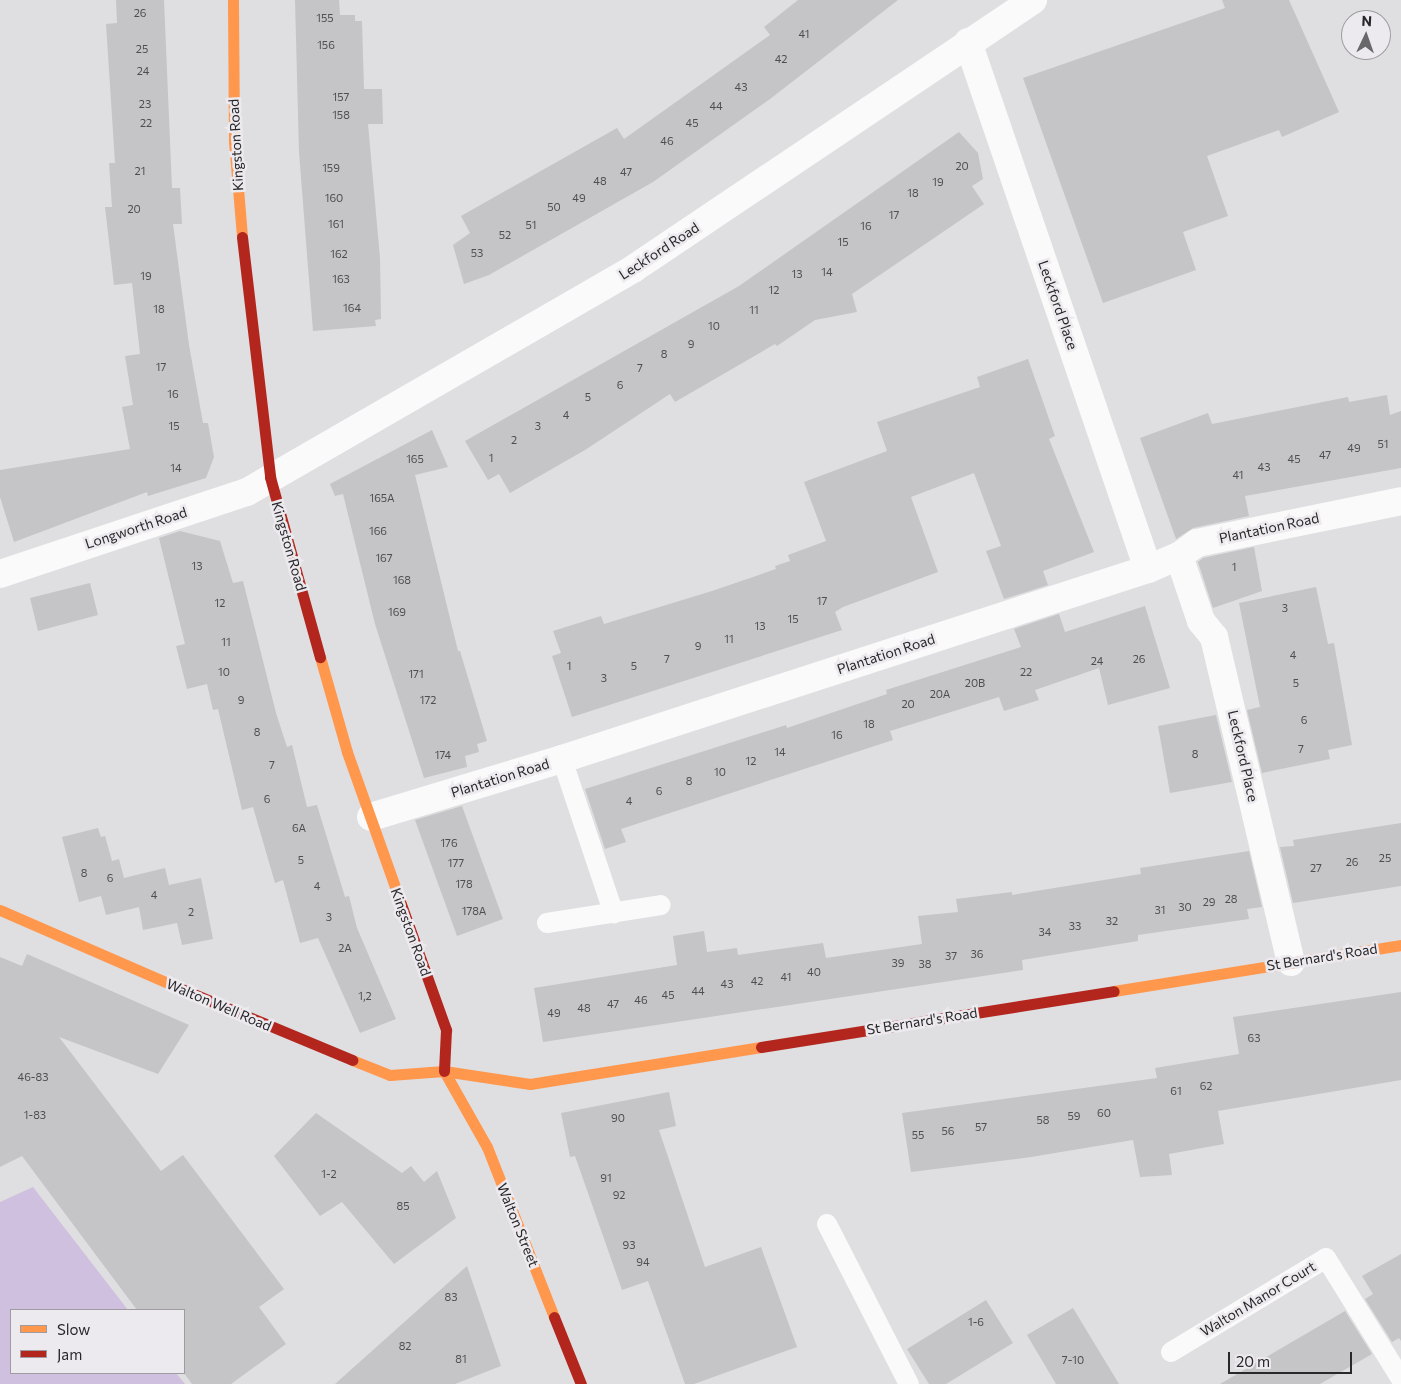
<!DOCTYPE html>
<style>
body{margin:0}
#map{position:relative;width:1401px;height:1384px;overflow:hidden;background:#dfdee1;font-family:Commissioner,sans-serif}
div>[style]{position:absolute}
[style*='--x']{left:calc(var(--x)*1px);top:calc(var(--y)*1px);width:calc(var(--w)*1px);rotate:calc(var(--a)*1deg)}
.green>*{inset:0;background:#d0c0df}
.building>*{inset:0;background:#c5c4c6}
.lane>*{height:20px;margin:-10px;padding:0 10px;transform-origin:10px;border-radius:10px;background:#fafafa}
.street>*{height:28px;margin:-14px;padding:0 14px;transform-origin:14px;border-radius:14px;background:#fafafa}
.slow>*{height:11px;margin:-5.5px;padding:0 5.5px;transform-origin:5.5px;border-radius:5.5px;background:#ff974d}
.jam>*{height:11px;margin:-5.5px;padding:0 5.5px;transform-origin:5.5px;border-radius:5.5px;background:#b3261e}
span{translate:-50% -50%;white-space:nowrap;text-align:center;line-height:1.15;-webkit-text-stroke:5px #edeaef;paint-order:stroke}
.number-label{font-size:11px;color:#4f4e50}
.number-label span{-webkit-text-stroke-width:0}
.street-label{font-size:14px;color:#282729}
.legend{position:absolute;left:10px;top:1309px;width:175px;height:65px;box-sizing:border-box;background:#edeaef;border:1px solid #9e9ca0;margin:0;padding:6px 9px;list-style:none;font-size:15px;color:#282729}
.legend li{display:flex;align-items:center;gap:10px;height:25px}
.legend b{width:25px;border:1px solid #9e9ca0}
.north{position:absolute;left:1341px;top:10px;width:50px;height:50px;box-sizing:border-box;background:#edeaef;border:1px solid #9e9ca0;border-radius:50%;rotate:3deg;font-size:14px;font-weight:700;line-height:20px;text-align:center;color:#282729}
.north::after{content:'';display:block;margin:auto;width:18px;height:22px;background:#686769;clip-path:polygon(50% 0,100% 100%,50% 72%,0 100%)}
.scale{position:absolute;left:1228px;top:1352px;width:124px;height:22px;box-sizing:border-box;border:2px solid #282729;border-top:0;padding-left:6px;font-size:15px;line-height:18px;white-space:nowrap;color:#282729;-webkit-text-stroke:4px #edeaef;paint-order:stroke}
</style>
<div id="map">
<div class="green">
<div style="clip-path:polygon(33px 1187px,128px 1310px,11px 1310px,11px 1373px,176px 1373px,185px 1384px,0 1384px,0 1202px)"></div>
</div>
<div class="building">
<div style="clip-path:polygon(116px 0,164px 0,172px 188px,180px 188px,182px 224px,173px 224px,189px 345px,203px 423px,208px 423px,214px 457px,206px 478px,148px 496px,147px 492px,14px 542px,0 497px,0 470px,130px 449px,122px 407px,133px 405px,125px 356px,140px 354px,132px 283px,114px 285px,105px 207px,112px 207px,109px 163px,115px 163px,106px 24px,117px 23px)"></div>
<div style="clip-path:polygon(295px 0,339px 0,340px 15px,355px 15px,355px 21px,362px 21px,364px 89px,382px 89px,383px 124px,368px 124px,380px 258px,381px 319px,375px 320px,376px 326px,313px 331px,299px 152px)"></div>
<div style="clip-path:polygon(798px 0,898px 0,770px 99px,653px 182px,489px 275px,464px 284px,453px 245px,470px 233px,461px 216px,617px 128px,624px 139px,770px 35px,764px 27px)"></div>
<div style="clip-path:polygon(1222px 0,1289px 0,1339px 112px,1282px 137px,1279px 130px,1207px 156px,1228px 216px,1183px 232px,1196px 270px,1103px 303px,1023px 78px,1225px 8px)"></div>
<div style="clip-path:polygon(959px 132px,978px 153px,983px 179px,972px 186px,984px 204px,852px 294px,857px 312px,815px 320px,777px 346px,775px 344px,675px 402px,670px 394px,585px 450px,510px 493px,499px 474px,488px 480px,465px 441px,739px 286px)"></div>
<div style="clip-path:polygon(1028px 359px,1055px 436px,1049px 439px,1094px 552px,1043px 571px,1048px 585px,1004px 599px,986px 551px,1001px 546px,974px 473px,911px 497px,938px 572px,843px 607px,835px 612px,842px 630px,572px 717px,552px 656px,561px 653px,553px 631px,601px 616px,604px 624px,712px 591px,776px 569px,775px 566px,790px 561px,788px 555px,826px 541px,804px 482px,887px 451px,877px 422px,980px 387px,977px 377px)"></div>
<div style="clip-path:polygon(1387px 395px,1390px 415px,1401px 411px,1401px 468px,1245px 496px,1249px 516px,1193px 528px,1176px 539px,1140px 438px,1208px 413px,1212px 424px,1348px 397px,1349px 402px)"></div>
<div style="clip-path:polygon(432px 430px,448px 467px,415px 475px,458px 651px,460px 651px,487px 741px,477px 744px,479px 752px,465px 756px,467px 767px,424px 778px,375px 624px,343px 494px,335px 496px,330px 484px)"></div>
<div style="clip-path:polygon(180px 531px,220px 541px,233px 583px,243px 581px,276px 713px,287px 747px,292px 745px,307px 807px,317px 805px,345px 897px,349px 896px,357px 928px,396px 1019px,360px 1033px,318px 938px,300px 943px,283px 880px,275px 883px,253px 807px,242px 810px,218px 709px,213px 710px,207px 684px,187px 689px,176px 646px,185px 644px,159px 538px)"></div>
<div style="clip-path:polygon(1254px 547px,1262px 591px,1213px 608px,1198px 562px,1203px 558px)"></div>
<div style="clip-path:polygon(90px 583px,98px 615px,38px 631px,30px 598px)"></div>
<div style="clip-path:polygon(1316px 587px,1328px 644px,1334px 643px,1352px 745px,1328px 750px,1330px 759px,1262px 773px,1247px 710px,1260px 707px,1239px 603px)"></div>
<div style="clip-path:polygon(1145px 606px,1170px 688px,1108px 705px,1099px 668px,1035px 690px,1039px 700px,1004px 711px,999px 697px,890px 731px,893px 740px,621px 829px,626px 842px,605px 849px,585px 789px,786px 725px,787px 728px,887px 694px,886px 690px,1021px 647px,1014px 629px,1059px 614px,1065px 632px)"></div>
<div style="clip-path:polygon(1216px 715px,1232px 782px,1170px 793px,1158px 726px)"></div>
<div style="clip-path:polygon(462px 806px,503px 919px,457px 936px,415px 820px)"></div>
<div style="clip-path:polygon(1401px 823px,1401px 886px,1293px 903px,1280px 847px,1294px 846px,1293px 840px)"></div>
<div style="clip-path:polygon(98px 828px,101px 837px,105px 836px,112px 861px,119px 859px,124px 878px,165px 868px,169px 885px,201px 878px,213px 939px,182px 945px,177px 923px,143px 930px,139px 907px,106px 915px,101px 896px,79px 902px,62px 837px)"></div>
<div style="clip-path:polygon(1249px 851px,1262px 907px,1247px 909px,1249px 919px,1138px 935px,1138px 941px,1022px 960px,1023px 970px,543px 1042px,534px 988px,677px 965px,673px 936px,704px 931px,707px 952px,737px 948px,738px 955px,823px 943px,826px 958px,922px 944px,918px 916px,958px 912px,956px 899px,1012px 892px,1012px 895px,1141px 874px,1140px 868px)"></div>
<div style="clip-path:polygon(27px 954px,189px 1025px,158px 1074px,59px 1037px,161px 1171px,183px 1155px,284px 1289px,259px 1307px,286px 1344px,231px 1384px,192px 1384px,184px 1373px,184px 1310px,137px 1310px,22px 1156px,0 1167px,0 957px,22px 966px)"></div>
<div style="clip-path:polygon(1401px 992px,1401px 1080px,1218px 1111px,1224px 1144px,1169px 1154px,1172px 1175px,1140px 1177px,1133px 1140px,1031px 1157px,911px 1172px,902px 1113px,1157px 1078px,1155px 1068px,1239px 1054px,1233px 1017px)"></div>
<div style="clip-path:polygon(669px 1092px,676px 1126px,659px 1130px,705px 1267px,761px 1247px,797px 1347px,694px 1384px,685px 1384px,648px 1281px,622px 1290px,575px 1156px,570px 1157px,561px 1113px)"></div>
<div style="clip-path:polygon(316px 1113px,402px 1173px,411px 1166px,424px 1182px,437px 1171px,456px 1218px,394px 1264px,342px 1202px,320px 1216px,274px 1156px)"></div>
<div style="clip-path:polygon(1401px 1254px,1401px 1341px,1399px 1338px,1392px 1342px,1365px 1299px,1373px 1294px,1362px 1276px)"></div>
<div style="clip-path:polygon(467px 1266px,501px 1366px,455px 1384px,335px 1384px)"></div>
<div style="clip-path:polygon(986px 1300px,1013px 1343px,946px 1384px,929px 1384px,907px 1349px)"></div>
<div style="clip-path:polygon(1073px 1308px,1099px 1351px,1119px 1384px,1056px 1384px,1027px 1335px)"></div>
<div style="clip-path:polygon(1345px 1311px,1372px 1354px,1320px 1384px,1220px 1384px)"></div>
</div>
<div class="lane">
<div style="--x:562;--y:759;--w:163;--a:71.5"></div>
<div style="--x:547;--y:923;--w:115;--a:-9"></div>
<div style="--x:827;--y:1224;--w:180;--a:62.9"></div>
<div style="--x:1171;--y:1352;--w:181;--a:-31.2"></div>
<div style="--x:1326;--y:1258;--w:142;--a:58.2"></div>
</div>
<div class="street">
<div style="--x:968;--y:42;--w:557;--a:71.14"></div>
<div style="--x:1179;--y:556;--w:69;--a:71.3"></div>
<div style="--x:1201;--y:621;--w:21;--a:51"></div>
<div style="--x:1214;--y:637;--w:334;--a:76.7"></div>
<div style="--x:0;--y:574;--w:260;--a:-18.4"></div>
<div style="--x:247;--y:492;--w:446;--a:-30"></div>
<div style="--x:633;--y:269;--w:482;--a:-33.9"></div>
<div style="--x:371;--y:817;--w:200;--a:-16.9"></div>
<div style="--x:562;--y:759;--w:616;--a:-17.96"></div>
<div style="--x:1148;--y:569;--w:34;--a:-23"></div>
<div style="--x:1179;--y:556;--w:22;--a:-36"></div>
<div style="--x:1197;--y:543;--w:208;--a:-11.6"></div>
</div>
<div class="slow">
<div style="--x:233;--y:0;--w:141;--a:89.6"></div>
<div style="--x:234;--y:141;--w:96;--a:85.2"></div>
<div style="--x:320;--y:657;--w:99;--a:74.1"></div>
<div style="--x:347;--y:752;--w:161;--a:70.4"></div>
<div style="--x:0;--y:910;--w:193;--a:23.5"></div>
<div style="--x:1114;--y:991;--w:291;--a:-9.1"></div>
<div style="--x:352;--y:1060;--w:41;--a:21.5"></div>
<div style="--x:390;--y:1075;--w:54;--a:-4.2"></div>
<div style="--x:444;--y:1071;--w:87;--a:8.6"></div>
<div style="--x:530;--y:1084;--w:234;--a:-9.1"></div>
<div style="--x:444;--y:1071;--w:87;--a:60.5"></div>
<div style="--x:487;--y:1147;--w:183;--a:68.5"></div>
</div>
<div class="jam">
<div style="--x:242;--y:237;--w:242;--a:83.3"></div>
<div style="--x:270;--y:477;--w:187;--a:74.5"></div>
<div style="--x:401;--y:904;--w:134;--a:70.3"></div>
<div style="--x:446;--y:1030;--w:41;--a:92.8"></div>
<div style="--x:177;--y:987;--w:190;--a:22.6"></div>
<div style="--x:761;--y:1047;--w:357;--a:-9"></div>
<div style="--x:554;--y:1317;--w:72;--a:68.1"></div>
</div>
<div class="number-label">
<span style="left:140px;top:13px">26</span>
<span style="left:325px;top:18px">155</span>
<span style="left:804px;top:34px">41</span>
<span style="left:326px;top:45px">156</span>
<span style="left:142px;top:49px">25</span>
<span style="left:781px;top:59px">42</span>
<span style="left:143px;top:71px">24</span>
<span style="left:741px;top:87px">43</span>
<span style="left:341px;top:97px">157</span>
<span style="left:145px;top:104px">23</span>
<span style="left:716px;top:106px">44</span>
<span style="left:341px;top:115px">158</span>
<span style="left:146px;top:123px">22</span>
<span style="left:692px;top:123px">45</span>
<span style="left:667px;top:141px">46</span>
<span style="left:962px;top:166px">20</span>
<span style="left:331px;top:168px">159</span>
<span style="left:140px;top:171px">21</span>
<span style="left:626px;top:172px">47</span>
<span style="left:600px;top:181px">48</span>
<span style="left:938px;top:182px">19</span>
<span style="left:913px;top:193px">18</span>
<span style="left:334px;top:198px">160</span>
<span style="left:579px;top:198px">49</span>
<span style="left:554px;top:207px">50</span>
<span style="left:134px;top:209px">20</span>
<span style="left:894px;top:215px">17</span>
<span style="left:336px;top:224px">161</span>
<span style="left:531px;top:225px">51</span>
<span style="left:866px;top:226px">16</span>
<span style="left:505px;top:235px">52</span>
<span style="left:843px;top:242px">15</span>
<span style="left:477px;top:253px">53</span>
<span style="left:339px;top:254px">162</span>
<span style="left:827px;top:272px">14</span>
<span style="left:797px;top:274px">13</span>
<span style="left:146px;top:276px">19</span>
<span style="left:341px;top:279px">163</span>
<span style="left:774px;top:290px">12</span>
<span style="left:352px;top:308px">164</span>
<span style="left:159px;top:309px">18</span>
<span style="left:754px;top:310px">11</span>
<span style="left:714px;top:326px">10</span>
<span style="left:691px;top:344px">9</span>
<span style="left:664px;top:354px">8</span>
<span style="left:161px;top:367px">17</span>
<span style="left:640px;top:368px">7</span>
<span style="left:620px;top:385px">6</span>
<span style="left:173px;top:394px">16</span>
<span style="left:588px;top:397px">5</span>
<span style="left:566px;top:415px">4</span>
<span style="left:174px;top:426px">15</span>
<span style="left:538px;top:426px">3</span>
<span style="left:514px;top:440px">2</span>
<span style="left:1383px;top:444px">51</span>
<span style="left:1354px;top:448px">49</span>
<span style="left:1325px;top:455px">47</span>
<span style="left:491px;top:458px">1</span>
<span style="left:415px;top:459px">165</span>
<span style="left:1294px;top:459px">45</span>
<span style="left:1264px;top:467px">43</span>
<span style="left:176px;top:468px">14</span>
<span style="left:1238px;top:475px">41</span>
<span style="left:382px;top:498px">165A</span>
<span style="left:378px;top:531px">166</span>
<span style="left:384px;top:558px">167</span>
<span style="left:197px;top:566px">13</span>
<span style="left:1234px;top:567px">1</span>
<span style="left:402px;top:580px">168</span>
<span style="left:822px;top:601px">17</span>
<span style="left:220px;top:603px">12</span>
<span style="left:1285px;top:608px">3</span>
<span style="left:397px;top:612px">169</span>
<span style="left:793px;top:619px">15</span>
<span style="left:760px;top:626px">13</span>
<span style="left:729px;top:639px">11</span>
<span style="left:226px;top:642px">11</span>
<span style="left:698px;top:646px">9</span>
<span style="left:1293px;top:655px">4</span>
<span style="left:667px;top:659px">7</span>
<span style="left:1139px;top:659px">26</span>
<span style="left:1097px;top:661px">24</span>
<span style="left:569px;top:666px">1</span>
<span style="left:634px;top:666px">5</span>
<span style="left:224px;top:672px">10</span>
<span style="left:1026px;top:672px">22</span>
<span style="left:416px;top:674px">171</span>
<span style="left:604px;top:678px">3</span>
<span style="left:975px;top:683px">20B</span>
<span style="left:1296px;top:683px">5</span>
<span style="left:940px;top:694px">20A</span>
<span style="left:241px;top:700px">9</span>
<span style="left:428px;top:700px">172</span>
<span style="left:908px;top:704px">20</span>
<span style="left:1304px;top:720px">6</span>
<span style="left:869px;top:724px">18</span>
<span style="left:257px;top:732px">8</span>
<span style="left:837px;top:735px">16</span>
<span style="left:1301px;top:749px">7</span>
<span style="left:780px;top:752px">14</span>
<span style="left:1195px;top:754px">8</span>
<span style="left:443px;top:755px">174</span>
<span style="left:751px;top:761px">12</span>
<span style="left:272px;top:765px">7</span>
<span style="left:720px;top:772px">10</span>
<span style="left:689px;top:781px">8</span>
<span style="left:659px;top:791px">6</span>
<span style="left:267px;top:799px">6</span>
<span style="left:629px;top:801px">4</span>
<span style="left:299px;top:828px">6A</span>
<span style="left:449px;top:843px">176</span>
<span style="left:1385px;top:858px">25</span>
<span style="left:301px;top:860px">5</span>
<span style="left:1352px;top:862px">26</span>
<span style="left:456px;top:863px">177</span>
<span style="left:1316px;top:868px">27</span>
<span style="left:84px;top:873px">8</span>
<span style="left:110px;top:878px">6</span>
<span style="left:464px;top:884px">178</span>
<span style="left:317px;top:886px">4</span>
<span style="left:154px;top:895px">4</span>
<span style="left:1231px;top:899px">28</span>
<span style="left:1209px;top:902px">29</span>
<span style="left:1185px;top:907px">30</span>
<span style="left:1160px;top:910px">31</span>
<span style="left:474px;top:911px">178A</span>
<span style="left:191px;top:912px">2</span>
<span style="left:329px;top:917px">3</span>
<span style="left:1112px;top:921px">32</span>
<span style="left:1075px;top:926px">33</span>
<span style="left:1045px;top:932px">34</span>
<span style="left:345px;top:948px">2A</span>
<span style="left:977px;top:954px">36</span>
<span style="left:951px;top:956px">37</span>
<span style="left:898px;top:963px">39</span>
<span style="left:925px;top:964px">38</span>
<span style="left:814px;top:972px">40</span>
<span style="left:786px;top:977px">41</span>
<span style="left:757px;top:981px">42</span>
<span style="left:727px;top:984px">43</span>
<span style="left:698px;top:991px">44</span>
<span style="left:668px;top:995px">45</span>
<span style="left:365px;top:996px">1,2</span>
<span style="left:641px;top:1000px">46</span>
<span style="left:613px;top:1004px">47</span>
<span style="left:584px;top:1008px">48</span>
<span style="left:554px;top:1013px">49</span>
<span style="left:1254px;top:1038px">63</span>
<span style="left:33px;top:1077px">46-83</span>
<span style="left:1206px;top:1086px">62</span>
<span style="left:1176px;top:1091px">61</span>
<span style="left:1104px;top:1113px">60</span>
<span style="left:35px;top:1115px">1-83</span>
<span style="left:1074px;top:1116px">59</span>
<span style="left:618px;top:1118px">90</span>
<span style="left:1043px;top:1120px">58</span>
<span style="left:981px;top:1127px">57</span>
<span style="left:948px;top:1131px">56</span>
<span style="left:918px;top:1135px">55</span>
<span style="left:329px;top:1174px">1-2</span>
<span style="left:606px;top:1178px">91</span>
<span style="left:619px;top:1195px">92</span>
<span style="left:403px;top:1206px">85</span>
<span style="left:629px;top:1245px">93</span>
<span style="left:643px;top:1262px">94</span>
<span style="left:451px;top:1297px">83</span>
<span style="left:976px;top:1322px">1-6</span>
<span style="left:405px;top:1346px">82</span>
<span style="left:461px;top:1359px">81</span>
<span style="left:1073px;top:1360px">7-10</span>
</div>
<div class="street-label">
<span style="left:236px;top:145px;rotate:-93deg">Kingston Road</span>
<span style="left:659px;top:251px;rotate:-33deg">Leckford Road</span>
<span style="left:1058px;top:305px;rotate:71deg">Leckford Place</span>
<span style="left:136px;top:528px;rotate:-18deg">Longworth Road</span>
<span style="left:1269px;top:528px;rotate:-12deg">Plantation Road</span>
<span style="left:289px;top:546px;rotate:74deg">Kingston Road</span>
<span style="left:886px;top:654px;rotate:-18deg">Plantation Road</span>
<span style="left:1243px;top:756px;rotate:77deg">Leckford Place</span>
<span style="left:500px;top:778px;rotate:-17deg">Plantation Road</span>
<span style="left:411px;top:932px;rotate:70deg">Kingston Road</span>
<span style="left:1322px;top:957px;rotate:-9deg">St Bernard's Road</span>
<span style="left:219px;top:1005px;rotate:23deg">Walton Well Road</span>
<span style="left:922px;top:1021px;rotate:-9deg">St Bernard's Road</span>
<span style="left:518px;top:1225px;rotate:68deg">Walton Street</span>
<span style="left:1258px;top:1299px;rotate:-31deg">Walton Manor Court</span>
</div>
<ul class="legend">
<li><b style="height:6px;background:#ff974d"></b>Slow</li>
<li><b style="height:6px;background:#b3261e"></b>Jam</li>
</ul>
<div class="north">N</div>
<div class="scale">20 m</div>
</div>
